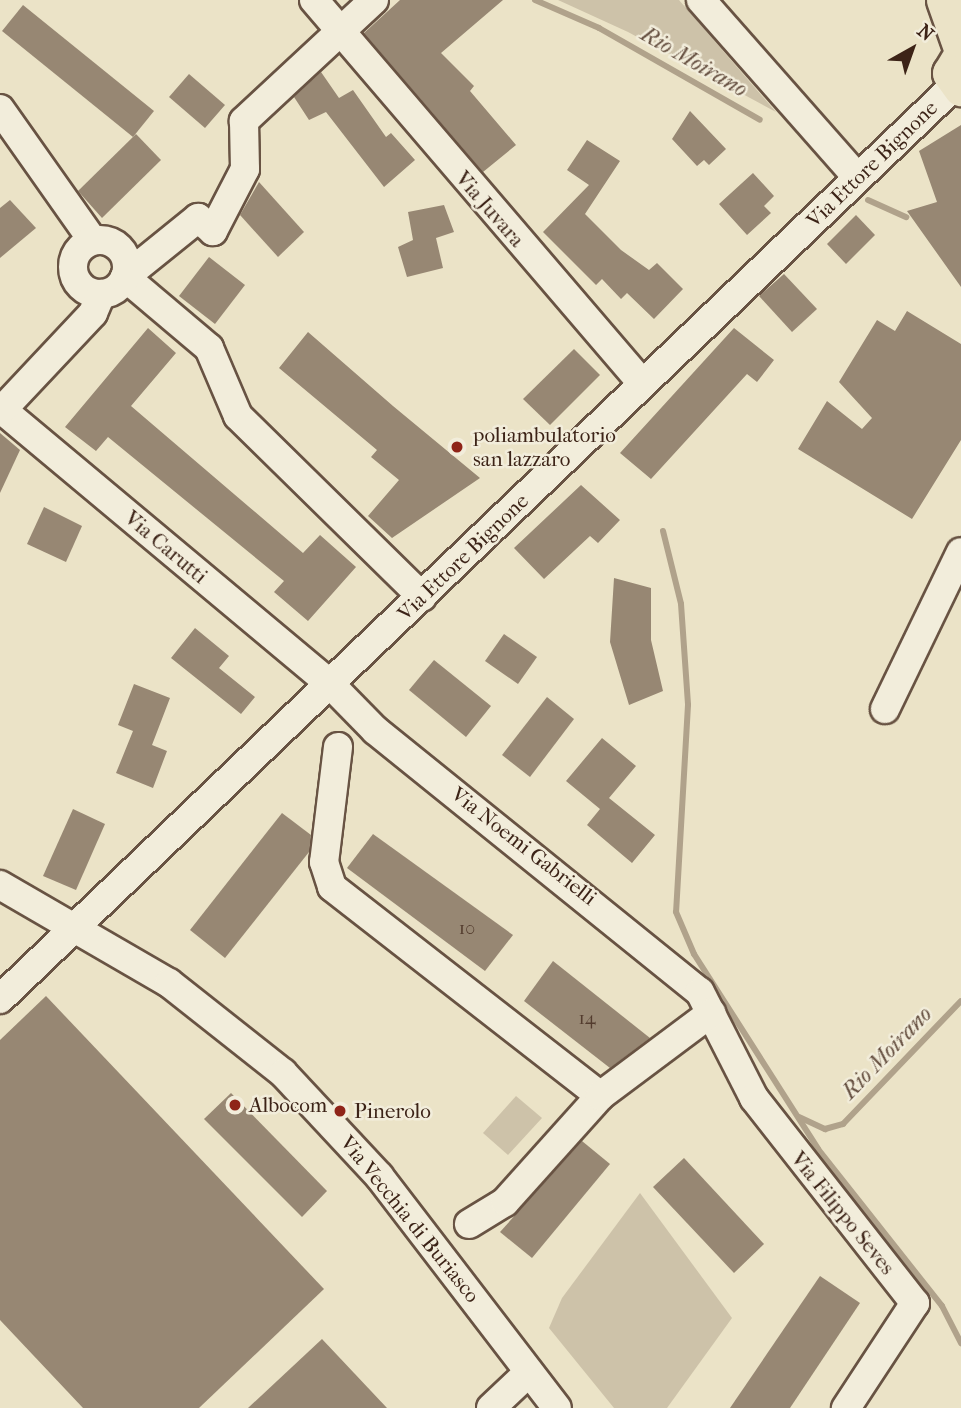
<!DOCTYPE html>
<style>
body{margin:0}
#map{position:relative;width:961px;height:1408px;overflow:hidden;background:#ebe3c7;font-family:"IM FELL French Canon",serif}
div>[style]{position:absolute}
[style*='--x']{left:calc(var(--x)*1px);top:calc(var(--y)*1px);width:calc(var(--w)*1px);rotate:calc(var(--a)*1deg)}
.green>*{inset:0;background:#cdc2a9}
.stream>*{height:6px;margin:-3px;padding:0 3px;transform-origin:3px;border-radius:3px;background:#b0a28b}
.building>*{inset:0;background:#978773}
.roads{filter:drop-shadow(2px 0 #685343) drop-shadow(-2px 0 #685343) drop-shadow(0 2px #685343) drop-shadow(0 -2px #685343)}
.minor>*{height:28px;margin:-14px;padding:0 14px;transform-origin:14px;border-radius:14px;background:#f2eddb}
.minor>.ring{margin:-14px;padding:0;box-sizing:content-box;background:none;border:28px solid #f2eddb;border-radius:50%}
.major>*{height:35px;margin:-17.5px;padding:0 17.5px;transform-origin:17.5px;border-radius:17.5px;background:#ebe3c7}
.dots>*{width:19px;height:19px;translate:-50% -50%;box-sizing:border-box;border:4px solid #f2eddb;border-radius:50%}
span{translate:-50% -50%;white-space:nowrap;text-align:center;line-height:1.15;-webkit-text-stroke:5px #f2eddb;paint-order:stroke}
.number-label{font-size:18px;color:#533c2e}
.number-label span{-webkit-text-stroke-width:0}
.street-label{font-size:21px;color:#3c2317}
.poi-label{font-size:21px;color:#3c2317}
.left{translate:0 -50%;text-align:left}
.water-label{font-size:23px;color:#654f40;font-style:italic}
.north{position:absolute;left:877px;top:14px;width:70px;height:70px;-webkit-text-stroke:5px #f2eddb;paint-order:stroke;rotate:40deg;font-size:19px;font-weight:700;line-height:28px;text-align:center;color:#3c2317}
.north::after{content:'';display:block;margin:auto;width:24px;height:32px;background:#3c2317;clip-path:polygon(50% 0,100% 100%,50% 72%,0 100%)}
</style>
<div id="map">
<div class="green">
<div style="clip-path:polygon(558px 0,679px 0,776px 112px,628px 32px)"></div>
<div style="clip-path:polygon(516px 1096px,542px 1118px,508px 1155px,483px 1133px)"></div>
<div style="clip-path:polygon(640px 1193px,732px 1318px,667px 1408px,614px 1408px,549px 1328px,562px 1298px)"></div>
</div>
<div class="stream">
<div style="--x:535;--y:0;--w:70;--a:23.6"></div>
<div style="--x:599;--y:28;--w:185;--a:29.7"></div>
<div style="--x:868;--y:200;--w:42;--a:24.1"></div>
<div style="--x:663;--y:531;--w:75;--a:76.1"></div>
<div style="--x:681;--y:604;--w:101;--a:86"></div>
<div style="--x:688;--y:705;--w:207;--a:93.3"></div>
<div style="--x:676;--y:912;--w:46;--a:66.8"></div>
<div style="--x:694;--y:954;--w:231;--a:57.5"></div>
<div style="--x:818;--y:1149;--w:200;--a:51.7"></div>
<div style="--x:942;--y:1306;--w:42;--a:62.8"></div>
<div style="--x:799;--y:1117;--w:29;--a:25"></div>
<div style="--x:825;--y:1129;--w:19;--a:-16"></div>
<div style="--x:843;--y:1124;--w:170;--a:-46.2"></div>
</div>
<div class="building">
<div style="clip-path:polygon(400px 0,503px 0,441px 53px,474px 86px,470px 91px,516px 145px,483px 172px,364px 33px)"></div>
<div style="clip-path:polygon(23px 5px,154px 111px,133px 137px,2px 31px)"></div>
<div style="clip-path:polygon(321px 72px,339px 98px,353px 90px,386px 137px,391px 133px,415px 160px,384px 187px,326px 112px,309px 120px,294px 97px)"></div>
<div style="clip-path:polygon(189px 74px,225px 105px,205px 128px,169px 97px)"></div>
<div style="clip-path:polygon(690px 111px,726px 149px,709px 165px,704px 160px,697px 166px,672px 139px)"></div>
<div style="clip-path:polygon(961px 125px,961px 287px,907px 211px,937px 202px,919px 151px)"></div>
<div style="clip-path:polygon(136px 134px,161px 160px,102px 218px,78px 191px)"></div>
<div style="clip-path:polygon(587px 140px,620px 161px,585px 214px,621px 250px,649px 270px,657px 263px,683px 289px,654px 319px,627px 293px,621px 299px,602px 279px,596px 285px,543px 232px,589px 185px,567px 170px)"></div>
<div style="clip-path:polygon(753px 173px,774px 196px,764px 206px,771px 213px,747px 235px,719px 204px)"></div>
<div style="clip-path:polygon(259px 182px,304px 232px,278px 257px,240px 215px)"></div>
<div style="clip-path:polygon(10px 200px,36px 228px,0 258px,0 208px)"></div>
<div style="clip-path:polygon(444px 205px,454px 232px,436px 238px,443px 268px,407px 277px,398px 247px,413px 240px,408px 212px)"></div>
<div style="clip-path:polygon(856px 215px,875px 235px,846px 264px,827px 244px)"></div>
<div style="clip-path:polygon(209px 257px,245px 285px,215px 324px,179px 296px)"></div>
<div style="clip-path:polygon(784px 274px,817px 309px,792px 332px,759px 296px)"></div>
<div style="clip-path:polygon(907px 311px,961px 344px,961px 440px,912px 519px,798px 449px,827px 401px,862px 429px,872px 418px,839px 382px,877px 320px,895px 331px)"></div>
<div style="clip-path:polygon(148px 328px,176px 353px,131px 406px,303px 553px,320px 535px,356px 567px,308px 621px,274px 592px,284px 581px,108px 437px,96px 451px,65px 427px)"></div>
<div style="clip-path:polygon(734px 328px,774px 360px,757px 382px,747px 374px,651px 479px,620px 453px)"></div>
<div style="clip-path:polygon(308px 332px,393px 406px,480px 478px,392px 538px,368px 516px,399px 480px,371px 457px,377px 450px,279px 368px)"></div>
<div style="clip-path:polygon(574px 349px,600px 375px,550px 425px,523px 399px)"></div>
<div style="clip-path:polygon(0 433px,20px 450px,0 493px)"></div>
<div style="clip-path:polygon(581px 485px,620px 520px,598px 543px,590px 536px,544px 579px,514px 548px)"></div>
<div style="clip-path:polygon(44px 507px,82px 526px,66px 562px,27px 544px)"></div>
<div style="clip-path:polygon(614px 578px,651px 588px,651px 640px,663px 691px,629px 705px,610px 642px)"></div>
<div style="clip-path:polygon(195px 628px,229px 656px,219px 668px,255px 697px,241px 714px,171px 658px)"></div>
<div style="clip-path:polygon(504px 634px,537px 657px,518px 684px,485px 661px)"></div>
<div style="clip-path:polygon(434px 660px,491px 706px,466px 737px,409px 690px)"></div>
<div style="clip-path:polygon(134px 684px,170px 698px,152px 745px,167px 751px,153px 788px,116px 773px,133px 731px,118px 725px)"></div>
<div style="clip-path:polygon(547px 697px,574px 719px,530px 777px,502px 755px)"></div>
<div style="clip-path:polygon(602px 738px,636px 766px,609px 798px,655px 835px,632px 863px,587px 825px,600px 809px,566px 781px)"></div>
<div style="clip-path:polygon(73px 809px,105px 824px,76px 890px,43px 876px)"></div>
<div style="clip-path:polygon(282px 813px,311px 835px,309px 852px,225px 958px,190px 930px)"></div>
<div style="clip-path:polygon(373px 834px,513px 935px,485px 971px,347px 868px)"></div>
<div style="clip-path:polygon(553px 961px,650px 1038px,610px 1068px,524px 1001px)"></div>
<div style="clip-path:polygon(46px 996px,324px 1289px,199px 1408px,83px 1408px,0 1320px,0 1040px)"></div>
<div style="clip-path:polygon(231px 1093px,327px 1191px,302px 1217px,204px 1119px)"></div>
<div style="clip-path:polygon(582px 1141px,610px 1164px,532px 1258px,500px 1232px)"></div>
<div style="clip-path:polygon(684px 1158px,764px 1244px,734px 1273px,653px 1187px)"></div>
<div style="clip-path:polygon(820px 1276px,860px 1303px,790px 1408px,730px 1408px)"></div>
<div style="clip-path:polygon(322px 1339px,387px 1408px,248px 1408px)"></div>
</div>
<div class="roads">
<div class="minor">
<div style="--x:314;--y:0;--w:504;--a:49.42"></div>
<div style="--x:374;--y:0;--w:178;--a:137.1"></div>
<div style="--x:244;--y:121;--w:48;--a:88.8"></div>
<div style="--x:245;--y:169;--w:70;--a:117.3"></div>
<div style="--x:213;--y:231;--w:20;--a:-139"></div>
<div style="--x:198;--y:218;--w:94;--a:141.1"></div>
<div style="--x:125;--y:277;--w:110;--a:40.2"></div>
<div style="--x:209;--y:348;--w:74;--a:66.9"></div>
<div style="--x:238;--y:416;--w:258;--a:44.5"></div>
<div style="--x:701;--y:0;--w:237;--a:48.6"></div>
<div style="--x:0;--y:109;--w:161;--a:54.8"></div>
<div class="ring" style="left:73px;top:240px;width:26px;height:26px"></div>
<div style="--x:0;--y:408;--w:432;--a:39.9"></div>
<div style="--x:331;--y:685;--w:63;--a:45.6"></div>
<div style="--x:375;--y:730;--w:417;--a:38.9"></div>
<div style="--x:700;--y:992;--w:119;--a:63"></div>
<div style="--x:754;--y:1098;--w:261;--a:51.9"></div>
<div style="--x:915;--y:1303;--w:126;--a:123.3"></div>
<div style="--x:2;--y:410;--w:133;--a:-46.8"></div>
<div style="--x:93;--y:313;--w:21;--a:-67"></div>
<div style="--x:885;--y:709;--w:174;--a:-64.2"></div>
<div style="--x:338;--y:747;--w:116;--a:96.9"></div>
<div style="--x:324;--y:862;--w:26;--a:72"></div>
<div style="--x:332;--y:887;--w:340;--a:37.9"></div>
<div style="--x:0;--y:885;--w:195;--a:30.1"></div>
<div style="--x:169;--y:983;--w:145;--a:38.3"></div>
<div style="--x:283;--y:1073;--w:141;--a:47"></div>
<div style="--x:379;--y:1176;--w:292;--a:52.5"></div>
<div style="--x:0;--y:999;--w:1323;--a:-43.74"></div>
<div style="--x:469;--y:1224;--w:42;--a:-31.4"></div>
<div style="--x:505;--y:1202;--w:142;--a:-48.1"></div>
<div style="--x:600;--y:1096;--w:139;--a:-36.8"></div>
<div style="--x:491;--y:1408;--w:51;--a:-43.4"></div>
</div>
<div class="major">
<div style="--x:944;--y:0;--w:51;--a:70.5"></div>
<div style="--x:961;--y:55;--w:21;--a:121"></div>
<div style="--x:950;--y:73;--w:19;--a:54"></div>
</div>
</div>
<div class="dots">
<div style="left:457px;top:447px;background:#8f2418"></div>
<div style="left:235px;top:1105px;background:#8f2418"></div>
<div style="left:340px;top:1111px;background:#8f2418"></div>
</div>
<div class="number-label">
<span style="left:467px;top:929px">10</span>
<span style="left:587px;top:1019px">14</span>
</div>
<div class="street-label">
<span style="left:872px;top:164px;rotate:-44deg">Via Ettore Bignone</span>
<span style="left:490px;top:209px;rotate:49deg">Via Juvara</span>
<span style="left:166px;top:547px;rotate:40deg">Via Carutti</span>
<span style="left:463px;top:557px;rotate:-44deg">Via Ettore Bignone</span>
<span style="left:524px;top:846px;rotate:38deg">Via Noemi Gabrielli</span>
<span style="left:843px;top:1213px;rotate:51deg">Via Filippo Seves</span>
<span style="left:410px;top:1219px;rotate:51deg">Via Vecchia di Buriasco</span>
</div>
<div class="poi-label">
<span class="left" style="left:473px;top:447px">poliambulatorio<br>san lazzaro</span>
<span class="left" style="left:249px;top:1105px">Albocom</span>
<span class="left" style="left:354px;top:1111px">Pinerolo</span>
</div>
<div class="water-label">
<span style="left:694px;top:62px;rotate:30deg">Rio Moirano</span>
<span style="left:887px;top:1053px;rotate:-46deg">Rio Moirano</span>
</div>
<div class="north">N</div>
</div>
